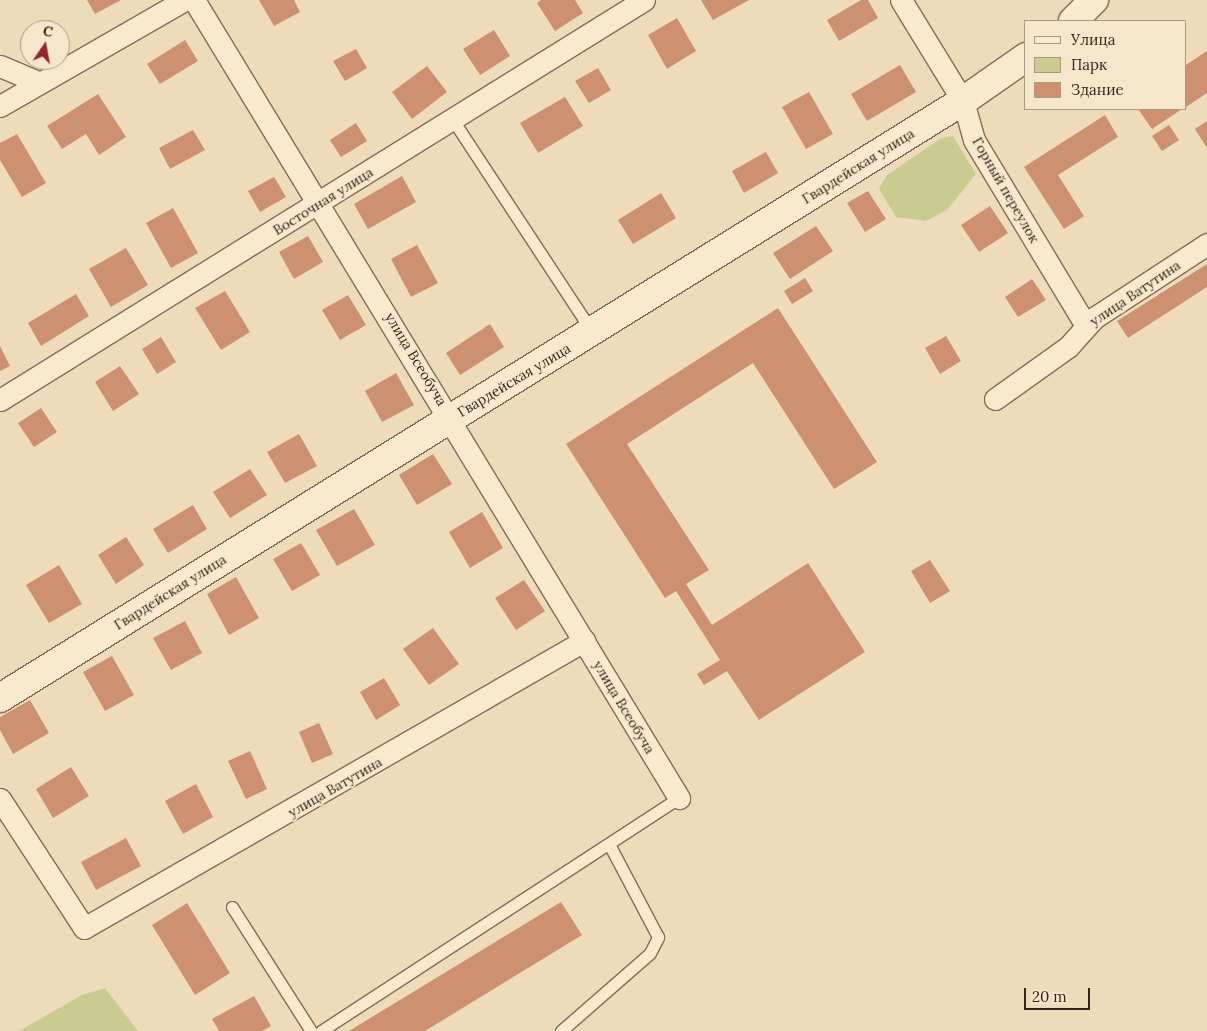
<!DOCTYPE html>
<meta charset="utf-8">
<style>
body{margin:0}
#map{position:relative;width:1207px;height:1031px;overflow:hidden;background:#eedbbc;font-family:Lora,serif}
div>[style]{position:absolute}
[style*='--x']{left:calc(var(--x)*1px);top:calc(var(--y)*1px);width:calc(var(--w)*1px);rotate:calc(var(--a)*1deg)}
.green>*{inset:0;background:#c9cb91}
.building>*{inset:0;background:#cd9071}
.roads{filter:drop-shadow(1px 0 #856b56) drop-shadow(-1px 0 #856b56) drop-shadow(0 1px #856b56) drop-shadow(0 -1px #856b56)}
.service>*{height:11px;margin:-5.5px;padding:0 5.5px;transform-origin:5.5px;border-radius:5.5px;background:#f9e9cf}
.minor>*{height:21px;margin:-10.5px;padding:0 10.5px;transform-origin:10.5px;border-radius:10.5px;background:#f9e9cf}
.tertiary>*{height:28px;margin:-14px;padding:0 14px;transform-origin:14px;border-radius:14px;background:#f9e9cf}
span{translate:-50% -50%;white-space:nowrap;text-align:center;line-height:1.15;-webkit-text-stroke:4px #f5e6cc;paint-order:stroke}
.street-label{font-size:14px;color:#34251b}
.legend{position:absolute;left:1024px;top:20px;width:162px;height:90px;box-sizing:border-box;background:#f5e6cc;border:1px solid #a89985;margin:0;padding:6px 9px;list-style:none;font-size:15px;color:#34251b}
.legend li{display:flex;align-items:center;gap:10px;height:25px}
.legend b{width:25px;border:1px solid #a89985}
.north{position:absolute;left:20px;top:20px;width:50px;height:50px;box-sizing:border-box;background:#f5e6cc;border:1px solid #a89985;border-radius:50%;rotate:12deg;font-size:14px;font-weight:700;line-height:20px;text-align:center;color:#34251b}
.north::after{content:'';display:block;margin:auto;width:18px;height:22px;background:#95252f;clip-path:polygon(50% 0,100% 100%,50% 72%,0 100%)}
.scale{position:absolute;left:1024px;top:988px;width:66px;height:22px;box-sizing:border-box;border:2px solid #34251b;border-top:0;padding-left:6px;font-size:15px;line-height:18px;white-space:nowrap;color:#34251b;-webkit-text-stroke:4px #f5e6cc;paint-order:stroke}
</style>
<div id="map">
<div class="green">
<div style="clip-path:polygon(953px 136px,976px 174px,947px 210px,926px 221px,896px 217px,879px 189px,887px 175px,940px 139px)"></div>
<div style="clip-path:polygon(105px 988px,138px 1031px,19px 1031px,82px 995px)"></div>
</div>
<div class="building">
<div style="clip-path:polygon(87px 0,121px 0,95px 14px)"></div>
<div style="clip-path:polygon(259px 0,294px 0,300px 12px,274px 26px)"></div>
<div style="clip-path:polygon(541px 0,575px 0,583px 13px,555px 31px,537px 3px)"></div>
<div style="clip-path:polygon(701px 0,749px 0,713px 20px)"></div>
<div style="clip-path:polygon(861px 0,868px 0,878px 18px,839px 41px,827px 20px)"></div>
<div style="clip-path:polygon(677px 18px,696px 51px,667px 69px,648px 35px)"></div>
<div style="clip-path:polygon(494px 30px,510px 56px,480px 75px,463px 49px)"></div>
<div style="clip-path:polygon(185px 40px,198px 61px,160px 84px,147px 64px)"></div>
<div style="clip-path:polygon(356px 49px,367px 68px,345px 81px,333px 61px)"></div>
<div style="clip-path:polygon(1207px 51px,1207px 93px,1186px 107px,1186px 65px)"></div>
<div style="clip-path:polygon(900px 65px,916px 92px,867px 121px,851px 94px)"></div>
<div style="clip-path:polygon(427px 66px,447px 92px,412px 119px,392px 92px)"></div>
<div style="clip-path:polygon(598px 68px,611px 90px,589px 103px,575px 81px)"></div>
<div style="clip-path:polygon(809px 92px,833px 134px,806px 149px,782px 107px)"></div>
<div style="clip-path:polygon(98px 94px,126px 137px,99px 155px,86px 134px,62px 149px,47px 126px)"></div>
<div style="clip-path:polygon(565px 97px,583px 126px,538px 153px,520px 123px)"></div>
<div style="clip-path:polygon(1138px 109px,1182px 109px,1152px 129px)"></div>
<div style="clip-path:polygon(1105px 115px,1118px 137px,1058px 175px,1084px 216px,1064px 229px,1024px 167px)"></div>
<div style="clip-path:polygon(1207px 121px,1207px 148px,1195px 129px)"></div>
<div style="clip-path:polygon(356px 123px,367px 141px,341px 157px,330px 140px)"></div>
<div style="clip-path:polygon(1169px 125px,1179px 140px,1162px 151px,1152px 136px)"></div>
<div style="clip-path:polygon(193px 130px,205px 150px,170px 169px,159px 148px)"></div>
<div style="clip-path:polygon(17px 134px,46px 183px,22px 197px,0 160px,0 143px)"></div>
<div style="clip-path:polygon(766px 152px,778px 173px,744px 193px,732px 171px)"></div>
<div style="clip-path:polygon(402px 176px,416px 202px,368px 229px,354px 204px)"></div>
<div style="clip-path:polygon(274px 177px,286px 197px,260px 212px,248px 191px)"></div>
<div style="clip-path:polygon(868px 191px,886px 219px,865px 232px,847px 203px)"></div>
<div style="clip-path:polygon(661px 193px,676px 218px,633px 244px,618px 220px)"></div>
<div style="clip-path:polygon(990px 206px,1008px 233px,979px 252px,961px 225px)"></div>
<div style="clip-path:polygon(173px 208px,198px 253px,171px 268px,146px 223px)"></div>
<div style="clip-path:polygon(816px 226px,833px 251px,790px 279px,773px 253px)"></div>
<div style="clip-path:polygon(308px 236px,323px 262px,294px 279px,279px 252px)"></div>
<div style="clip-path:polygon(417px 245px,438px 283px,411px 297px,391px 259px)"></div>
<div style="clip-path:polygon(126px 248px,148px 285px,111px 307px,89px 269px)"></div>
<div style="clip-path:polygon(1207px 264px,1207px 287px,1128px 338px,1117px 321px)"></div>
<div style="clip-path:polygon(805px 278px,813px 291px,792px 304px,784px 291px)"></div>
<div style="clip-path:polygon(1032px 279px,1046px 300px,1018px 317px,1005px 297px)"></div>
<div style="clip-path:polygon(225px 291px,250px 332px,221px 350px,195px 308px)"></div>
<div style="clip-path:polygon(76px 294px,89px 316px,41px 346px,28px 323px)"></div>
<div style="clip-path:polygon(348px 295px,366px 325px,340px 340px,322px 310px)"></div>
<div style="clip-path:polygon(778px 308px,877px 462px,834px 489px,753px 363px,627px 444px,709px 570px,686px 584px,712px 625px,808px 563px,865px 652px,759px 720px,727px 671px,704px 685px,697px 674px,720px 660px,676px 591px,665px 598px,566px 444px)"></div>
<div style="clip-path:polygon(490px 324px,504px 347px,460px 375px,446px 353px)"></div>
<div style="clip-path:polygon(946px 336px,961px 361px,940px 374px,925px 348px)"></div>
<div style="clip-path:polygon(161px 337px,176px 362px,157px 374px,142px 349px)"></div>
<div style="clip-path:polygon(0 346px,10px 366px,0 371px)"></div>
<div style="clip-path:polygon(120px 366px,139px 394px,113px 411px,95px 382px)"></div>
<div style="clip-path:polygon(396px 373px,414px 405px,382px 422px,365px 391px)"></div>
<div style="clip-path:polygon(41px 408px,57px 432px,34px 447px,18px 423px)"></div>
<div style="clip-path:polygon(299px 434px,317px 466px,285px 483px,267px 452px)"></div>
<div style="clip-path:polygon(433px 454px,452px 484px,417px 505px,399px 475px)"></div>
<div style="clip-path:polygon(250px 469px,267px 495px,230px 518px,213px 492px)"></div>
<div style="clip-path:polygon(193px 505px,207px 529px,168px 553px,153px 529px)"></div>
<div style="clip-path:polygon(354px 509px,375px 545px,337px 566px,316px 530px)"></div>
<div style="clip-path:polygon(482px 512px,503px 548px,470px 568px,449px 532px)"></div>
<div style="clip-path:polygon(126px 537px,144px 565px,116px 584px,98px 555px)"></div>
<div style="clip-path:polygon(301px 543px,320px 575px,292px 591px,273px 559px)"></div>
<div style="clip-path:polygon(930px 560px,950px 591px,930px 603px,911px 571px)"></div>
<div style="clip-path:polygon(59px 565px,82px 604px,49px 623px,26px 585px)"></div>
<div style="clip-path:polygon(236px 577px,259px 618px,229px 635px,207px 594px)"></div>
<div style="clip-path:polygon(524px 580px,545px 611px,516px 630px,495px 598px)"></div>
<div style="clip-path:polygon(185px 621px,202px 653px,171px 670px,153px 638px)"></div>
<div style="clip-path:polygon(433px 628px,459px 664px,429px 685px,403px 649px)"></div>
<div style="clip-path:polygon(112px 656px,134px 695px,105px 711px,83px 672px)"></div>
<div style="clip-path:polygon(384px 678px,400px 705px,376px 720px,360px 692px)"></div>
<div style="clip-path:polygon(30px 700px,49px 733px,13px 754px,0 730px,0 717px)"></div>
<div style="clip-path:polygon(319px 723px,333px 754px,312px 763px,299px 732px)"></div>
<div style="clip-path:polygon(250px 751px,267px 789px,246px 799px,228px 761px)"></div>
<div style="clip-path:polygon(71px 767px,89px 796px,53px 818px,36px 789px)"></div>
<div style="clip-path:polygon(196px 784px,213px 817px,183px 834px,165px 801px)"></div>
<div style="clip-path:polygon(126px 838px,141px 866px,96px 890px,81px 862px)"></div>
<div style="clip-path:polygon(561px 902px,582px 935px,425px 1031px,349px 1031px)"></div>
<div style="clip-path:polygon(187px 903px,230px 973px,195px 995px,152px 925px)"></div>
<div style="clip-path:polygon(254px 996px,271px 1026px,262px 1031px,219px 1031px,212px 1019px)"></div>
</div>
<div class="roads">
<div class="service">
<div style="--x:453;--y:120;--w:254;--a:56.7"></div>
<div style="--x:232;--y:907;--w:147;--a:57.5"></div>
<div style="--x:321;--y:1031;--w:427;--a:-33.1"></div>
<div style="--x:561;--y:1031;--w:118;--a:-41.2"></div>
<div style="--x:650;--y:953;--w:18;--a:-63"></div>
<div style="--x:658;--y:937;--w:105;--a:-117.8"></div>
</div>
<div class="minor">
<div style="--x:194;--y:0;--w:934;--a:58.71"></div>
<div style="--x:901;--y:0;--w:119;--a:58.5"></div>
<div style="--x:963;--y:101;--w:41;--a:74.2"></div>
<div style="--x:974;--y:140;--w:217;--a:58.9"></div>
<div style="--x:0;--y:66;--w:41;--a:22.8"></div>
<div style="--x:0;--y:106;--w:212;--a:-29.9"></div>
<div style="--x:995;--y:399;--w:90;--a:-35.5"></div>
<div style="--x:1068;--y:347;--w:39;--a:-48"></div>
<div style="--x:1094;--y:318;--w:135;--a:-33.2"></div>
<div style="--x:0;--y:400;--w:758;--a:-31.85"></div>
<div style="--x:0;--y:799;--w:154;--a:56.9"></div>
<div style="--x:84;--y:928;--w:577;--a:-29.86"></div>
</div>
<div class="tertiary">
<div style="--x:1073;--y:21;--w:30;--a:-45"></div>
<div style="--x:0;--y:698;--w:1133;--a:-31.8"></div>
<div style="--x:963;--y:101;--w:77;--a:-34.9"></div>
</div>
</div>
<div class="street-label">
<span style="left:858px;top:166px;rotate:-32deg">Гвардейская улица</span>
<span style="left:1006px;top:190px;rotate:60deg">Горный переулок</span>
<span style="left:323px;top:201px;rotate:-32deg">Восточная улица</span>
<span style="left:1135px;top:293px;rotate:-34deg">улица Ватутина</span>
<span style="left:416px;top:359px;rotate:59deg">улица Всеобуча</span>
<span style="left:514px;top:380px;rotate:-31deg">Гвардейская улица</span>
<span style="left:170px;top:592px;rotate:-32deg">Гвардейская улица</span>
<span style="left:624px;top:707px;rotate:59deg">улица Всеобуча</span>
<span style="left:335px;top:787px;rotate:-30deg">улица Ватутина</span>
</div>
<ul class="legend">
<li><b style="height:6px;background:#f9e9cf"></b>Улица</li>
<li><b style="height:14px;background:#c9cb91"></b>Парк</li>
<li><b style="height:14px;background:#cd9071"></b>Здание</li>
</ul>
<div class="north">С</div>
<div class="scale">20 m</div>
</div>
